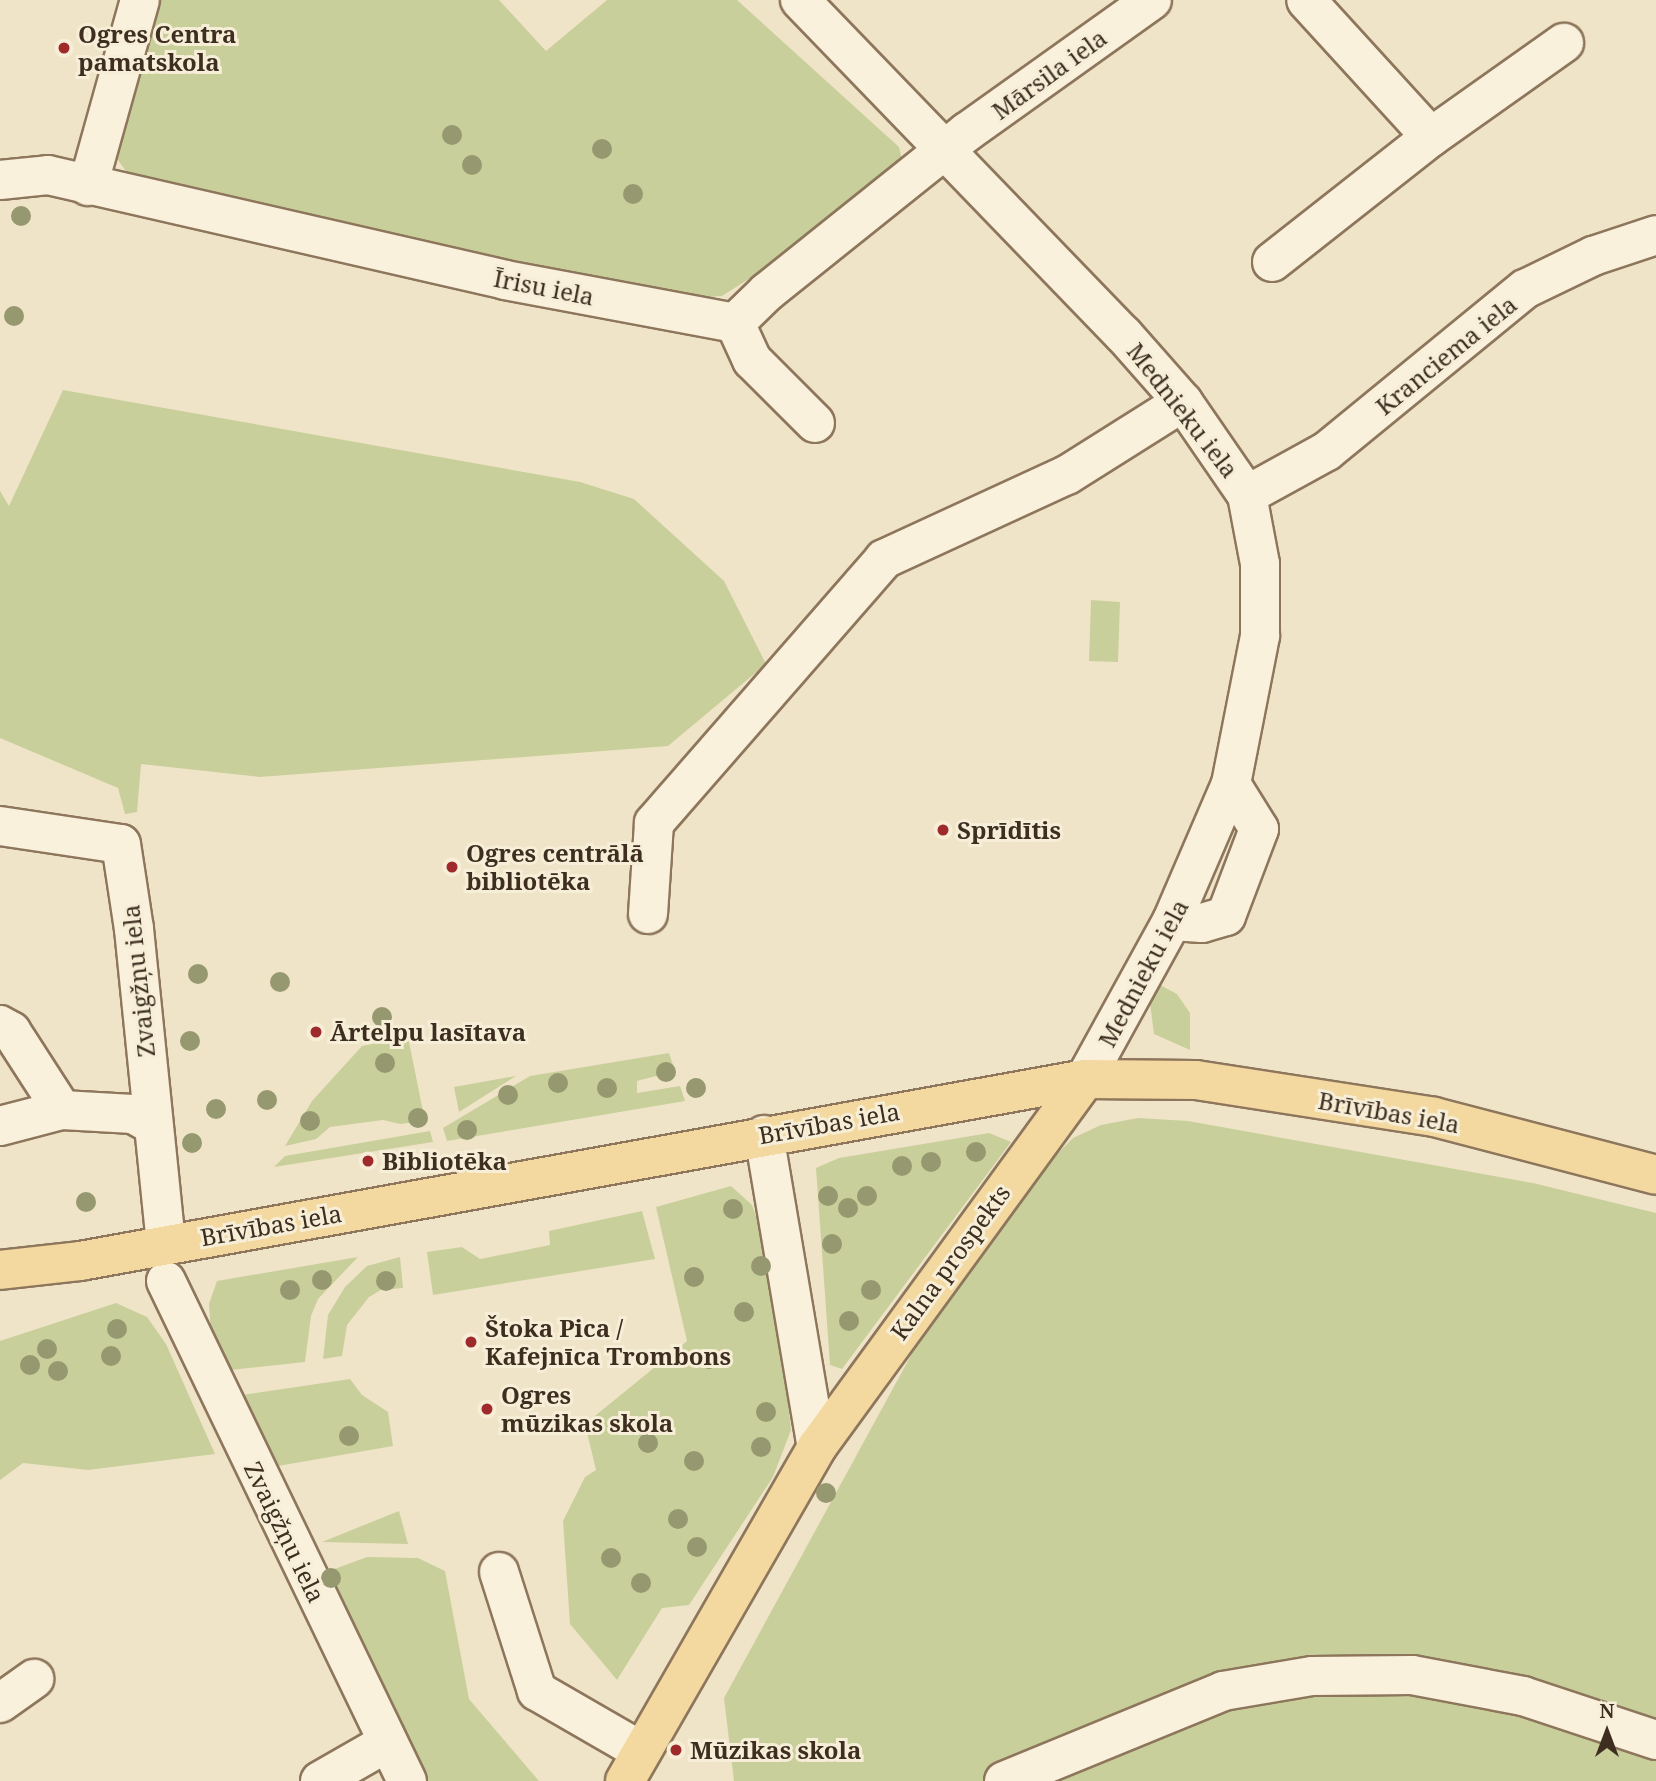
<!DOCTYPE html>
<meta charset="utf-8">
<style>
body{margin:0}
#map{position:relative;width:1656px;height:1781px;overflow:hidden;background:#f0e4c8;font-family:"Noto Serif",serif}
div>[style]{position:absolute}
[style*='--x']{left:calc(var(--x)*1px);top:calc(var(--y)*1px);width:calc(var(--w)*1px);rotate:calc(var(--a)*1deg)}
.green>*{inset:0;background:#c9cf9b}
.roads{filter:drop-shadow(2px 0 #8d765c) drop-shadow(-2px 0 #8d765c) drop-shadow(0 2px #8d765c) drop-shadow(0 -2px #8d765c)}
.minor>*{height:38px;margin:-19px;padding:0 19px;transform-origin:19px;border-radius:19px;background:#faf1dc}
.major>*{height:38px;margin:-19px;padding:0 19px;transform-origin:19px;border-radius:19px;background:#f3d9a0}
.trees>*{width:20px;height:20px;margin:-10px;border-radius:50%;background:#96986f}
.dots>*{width:19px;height:19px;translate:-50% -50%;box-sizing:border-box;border:4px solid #f7eed8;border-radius:50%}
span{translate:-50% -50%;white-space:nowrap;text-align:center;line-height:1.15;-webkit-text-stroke:6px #f7eed8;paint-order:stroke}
.poi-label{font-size:24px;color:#3d2e20;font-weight:700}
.left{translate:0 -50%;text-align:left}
.street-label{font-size:24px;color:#3d2e20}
.north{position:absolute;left:1572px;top:1697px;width:70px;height:70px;-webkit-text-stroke:5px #f7eed8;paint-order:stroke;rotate:0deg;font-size:19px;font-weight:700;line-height:28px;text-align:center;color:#3d2e20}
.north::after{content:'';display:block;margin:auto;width:24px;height:32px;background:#3d2e20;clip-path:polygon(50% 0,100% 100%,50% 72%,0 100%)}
</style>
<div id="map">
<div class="green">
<div style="clip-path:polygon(149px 0,499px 0,546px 51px,607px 0,737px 0,899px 147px,902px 160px,785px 256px,722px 296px,694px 298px,393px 235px,131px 178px,112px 152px)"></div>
<div style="clip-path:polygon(63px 390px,580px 482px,634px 499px,724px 581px,766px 664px,668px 746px,260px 777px,141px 764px,137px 812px,125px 814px,118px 788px,0 738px,0 491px,9px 506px)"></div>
<div style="clip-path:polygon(1091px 600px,1120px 602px,1118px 662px,1089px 661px)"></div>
<div style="clip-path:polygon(1160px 985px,1177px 994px,1190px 1013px,1190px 1050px,1154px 1034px,1150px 1003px)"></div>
<div style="clip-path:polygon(408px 1037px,425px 1121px,400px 1124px,383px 1120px,330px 1127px,316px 1139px,285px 1146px,312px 1101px,362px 1046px)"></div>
<div style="clip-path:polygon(669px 1053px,675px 1071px,637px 1081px,637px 1093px,680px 1086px,685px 1101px,447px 1141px,443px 1128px,530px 1076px)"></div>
<div style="clip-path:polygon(516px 1076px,459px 1112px,454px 1087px)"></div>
<div style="clip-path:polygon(1138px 1118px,1188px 1121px,1533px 1183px,1656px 1213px,1656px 1781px,734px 1781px,724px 1698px,915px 1348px,1050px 1161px,1073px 1138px,1101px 1125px)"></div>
<div style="clip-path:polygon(430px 1131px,433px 1142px,274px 1167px,285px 1156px)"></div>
<div style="clip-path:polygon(989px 1133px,1011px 1142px,842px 1369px,830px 1365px,816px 1168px,839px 1158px)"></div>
<div style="clip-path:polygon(731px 1186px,752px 1205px,773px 1266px,791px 1430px,773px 1477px,689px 1605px,662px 1608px,617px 1680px,570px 1624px,563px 1521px,585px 1477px,596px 1470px,585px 1424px,687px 1341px,656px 1207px)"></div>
<div style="clip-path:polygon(642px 1211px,655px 1259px,433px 1295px,427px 1252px,462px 1247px,480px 1259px,550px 1245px,549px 1231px)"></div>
<div style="clip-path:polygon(358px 1257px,318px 1299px,311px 1316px,305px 1362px,230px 1370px,211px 1335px,209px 1304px,217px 1281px)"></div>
<div style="clip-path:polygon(400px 1257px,403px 1288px,381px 1290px,369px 1297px,347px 1325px,342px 1356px,323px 1359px,328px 1315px,345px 1287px,367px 1266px)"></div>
<div style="clip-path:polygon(116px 1303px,147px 1317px,166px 1344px,215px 1454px,88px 1470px,23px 1463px,0 1480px,0 1341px)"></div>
<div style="clip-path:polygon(350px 1379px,362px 1395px,388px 1412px,393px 1446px,278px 1466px,242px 1395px)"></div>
<div style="clip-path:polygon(399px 1511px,408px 1544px,322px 1542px)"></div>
<div style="clip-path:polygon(367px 1557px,418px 1558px,445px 1571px,469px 1699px,539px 1781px,419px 1781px,321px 1574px)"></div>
</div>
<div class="roads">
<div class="minor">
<div style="--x:800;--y:0;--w:465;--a:46"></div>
<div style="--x:1123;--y:334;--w:91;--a:48.6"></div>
<div style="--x:1183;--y:402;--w:113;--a:55.5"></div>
<div style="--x:1247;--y:495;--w:70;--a:79.3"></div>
<div style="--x:1260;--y:564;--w:72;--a:90"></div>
<div style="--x:1260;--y:636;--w:151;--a:101.1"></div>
<div style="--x:1231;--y:784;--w:149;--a:113.3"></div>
<div style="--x:1172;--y:921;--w:180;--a:118.8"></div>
<div style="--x:1431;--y:137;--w:163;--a:-35.3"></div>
<div style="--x:0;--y:180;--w:48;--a:-5.9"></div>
<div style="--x:48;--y:175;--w:469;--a:12.9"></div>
<div style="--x:505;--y:280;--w:234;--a:10.6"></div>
<div style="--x:735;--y:323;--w:45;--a:-44.1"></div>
<div style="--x:767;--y:292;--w:256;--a:-38.7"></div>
<div style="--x:967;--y:132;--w:227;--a:-35.5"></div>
<div style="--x:88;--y:186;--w:193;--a:-74.4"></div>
<div style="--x:1272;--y:262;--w:202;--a:-38.2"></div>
<div style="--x:1431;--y:137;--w:185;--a:-132.4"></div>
<div style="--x:735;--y:323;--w:41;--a:65.3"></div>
<div style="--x:752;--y:360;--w:89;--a:45"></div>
<div style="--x:1247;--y:495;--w:91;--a:-28.8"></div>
<div style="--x:1327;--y:451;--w:256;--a:-39.3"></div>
<div style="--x:1525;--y:289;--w:76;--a:-25.9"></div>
<div style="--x:1593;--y:256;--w:66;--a:-18.4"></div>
<div style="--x:0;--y:826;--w:122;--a:8.5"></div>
<div style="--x:121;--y:844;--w:86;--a:81.3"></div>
<div style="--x:134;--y:929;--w:317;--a:84.2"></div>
<div style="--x:648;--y:914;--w:91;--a:-86.2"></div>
<div style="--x:654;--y:823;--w:350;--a:-48.9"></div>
<div style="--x:884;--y:559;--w:201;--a:-24.7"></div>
<div style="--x:1067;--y:475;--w:137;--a:-32.2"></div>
<div style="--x:1172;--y:921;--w:30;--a:4"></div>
<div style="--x:1202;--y:923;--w:25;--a:-16"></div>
<div style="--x:1226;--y:916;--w:93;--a:-69.2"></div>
<div style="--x:1259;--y:829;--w:53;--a:-121.9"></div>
<div style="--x:0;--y:1025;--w:13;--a:29"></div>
<div style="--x:11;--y:1031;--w:94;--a:57.2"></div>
<div style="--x:0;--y:1126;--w:64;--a:-14.5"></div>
<div style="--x:62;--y:1110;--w:71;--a:3.2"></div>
<div style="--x:133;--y:1114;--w:23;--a:29"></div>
<div style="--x:764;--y:1135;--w:316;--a:80.4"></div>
<div style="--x:166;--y:1281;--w:555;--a:64.27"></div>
<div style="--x:499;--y:1572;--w:125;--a:72.3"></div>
<div style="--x:537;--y:1691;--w:120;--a:30"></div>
<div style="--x:0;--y:1703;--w:42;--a:-35.2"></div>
<div style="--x:320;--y:1781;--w:78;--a:-29.8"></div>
<div style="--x:1004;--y:1781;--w:237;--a:-22.3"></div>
<div style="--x:1223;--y:1691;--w:90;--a:-9.6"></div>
<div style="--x:1312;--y:1676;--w:100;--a:-0.6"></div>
<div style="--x:1412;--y:1675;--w:113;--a:10.7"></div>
<div style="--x:1523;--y:1696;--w:140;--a:18.3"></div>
</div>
<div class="major">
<div style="--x:0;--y:1270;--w:81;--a:-6.4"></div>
<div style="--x:80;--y:1261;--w:1021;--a:-10.26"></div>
<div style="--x:1085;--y:1079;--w:111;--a:0.5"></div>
<div style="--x:1196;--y:1080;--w:241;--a:8.8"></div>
<div style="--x:1434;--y:1117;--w:229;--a:14.6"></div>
<div style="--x:625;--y:1781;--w:385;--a:-60.1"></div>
<div style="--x:817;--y:1447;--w:455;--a:-53.9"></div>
</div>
</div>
<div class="trees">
<div style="left:452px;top:135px"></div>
<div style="left:602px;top:149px"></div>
<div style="left:472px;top:165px"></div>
<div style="left:633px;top:194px"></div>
<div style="left:21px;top:216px"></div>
<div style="left:14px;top:316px"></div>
<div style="left:198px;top:974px"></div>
<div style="left:280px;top:982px"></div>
<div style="left:382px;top:1017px"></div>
<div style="left:190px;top:1041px"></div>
<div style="left:385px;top:1063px"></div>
<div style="left:666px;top:1072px"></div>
<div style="left:558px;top:1083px"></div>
<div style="left:607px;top:1088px"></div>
<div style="left:696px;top:1088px"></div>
<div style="left:508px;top:1095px"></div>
<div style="left:267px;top:1100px"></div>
<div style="left:216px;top:1109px"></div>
<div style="left:418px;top:1118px"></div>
<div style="left:310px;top:1121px"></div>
<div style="left:467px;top:1130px"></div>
<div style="left:192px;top:1143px"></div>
<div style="left:976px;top:1152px"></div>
<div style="left:931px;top:1162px"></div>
<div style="left:902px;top:1166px"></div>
<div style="left:828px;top:1196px"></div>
<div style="left:867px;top:1196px"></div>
<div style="left:86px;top:1202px"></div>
<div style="left:848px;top:1208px"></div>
<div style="left:733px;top:1209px"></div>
<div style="left:832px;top:1244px"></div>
<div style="left:761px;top:1266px"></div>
<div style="left:694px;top:1277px"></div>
<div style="left:322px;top:1280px"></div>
<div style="left:386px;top:1281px"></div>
<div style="left:290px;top:1290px"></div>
<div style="left:871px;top:1290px"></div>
<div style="left:744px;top:1312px"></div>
<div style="left:849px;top:1321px"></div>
<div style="left:117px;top:1329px"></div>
<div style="left:47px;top:1349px"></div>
<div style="left:111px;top:1356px"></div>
<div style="left:709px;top:1359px"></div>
<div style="left:30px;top:1365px"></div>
<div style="left:58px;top:1371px"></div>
<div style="left:766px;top:1412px"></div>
<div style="left:349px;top:1436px"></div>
<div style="left:648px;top:1443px"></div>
<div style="left:761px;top:1447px"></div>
<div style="left:694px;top:1461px"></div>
<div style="left:826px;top:1493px"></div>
<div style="left:678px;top:1519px"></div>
<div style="left:697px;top:1547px"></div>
<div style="left:611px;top:1558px"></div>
<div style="left:331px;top:1578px"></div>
<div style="left:641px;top:1583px"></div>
</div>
<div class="dots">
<div style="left:64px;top:48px;background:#9e2a2b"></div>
<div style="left:943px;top:830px;background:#9e2a2b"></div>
<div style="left:452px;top:867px;background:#9e2a2b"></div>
<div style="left:316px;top:1032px;background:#9e2a2b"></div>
<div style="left:368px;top:1161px;background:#9e2a2b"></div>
<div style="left:471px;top:1342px;background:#9e2a2b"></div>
<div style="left:487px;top:1409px;background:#9e2a2b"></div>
<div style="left:676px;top:1750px;background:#9e2a2b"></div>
</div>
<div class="poi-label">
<span class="left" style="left:78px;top:48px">Ogres Centra<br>pamatskola</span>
<span class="left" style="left:957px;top:830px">Sprīdītis</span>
<span class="left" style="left:466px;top:867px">Ogres centrālā<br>bibliotēka</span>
<span class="left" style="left:330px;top:1032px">Ārtelpu lasītava</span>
<span class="left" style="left:382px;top:1161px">Bibliotēka</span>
<span class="left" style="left:485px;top:1342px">Štoka Pica /<br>Kafejnīca Trombons</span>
<span class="left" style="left:501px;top:1409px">Ogres<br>mūzikas skola</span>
<span class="left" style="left:690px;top:1750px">Mūzikas skola</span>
</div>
<div class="street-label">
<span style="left:1049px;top:74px;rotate:-36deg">Mārsila iela</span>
<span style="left:544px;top:287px;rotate:11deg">Īrisu iela</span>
<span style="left:1446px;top:355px;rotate:-39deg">Kranciema iela</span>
<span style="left:1183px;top:410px;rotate:52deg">Mednieku iela</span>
<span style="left:1143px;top:973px;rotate:-62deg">Mednieku iela</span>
<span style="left:138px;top:981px;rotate:-96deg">Zvaigžņu iela</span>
<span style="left:1389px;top:1112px;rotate:10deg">Brīvības iela</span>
<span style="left:829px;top:1123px;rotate:-10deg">Brīvības iela</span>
<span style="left:271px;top:1225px;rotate:-10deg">Brīvības iela</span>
<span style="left:950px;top:1262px;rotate:-54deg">Kalna prospekts</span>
<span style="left:285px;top:1532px;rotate:64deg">Zvaigžņu iela</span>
</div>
<div class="north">N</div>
</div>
